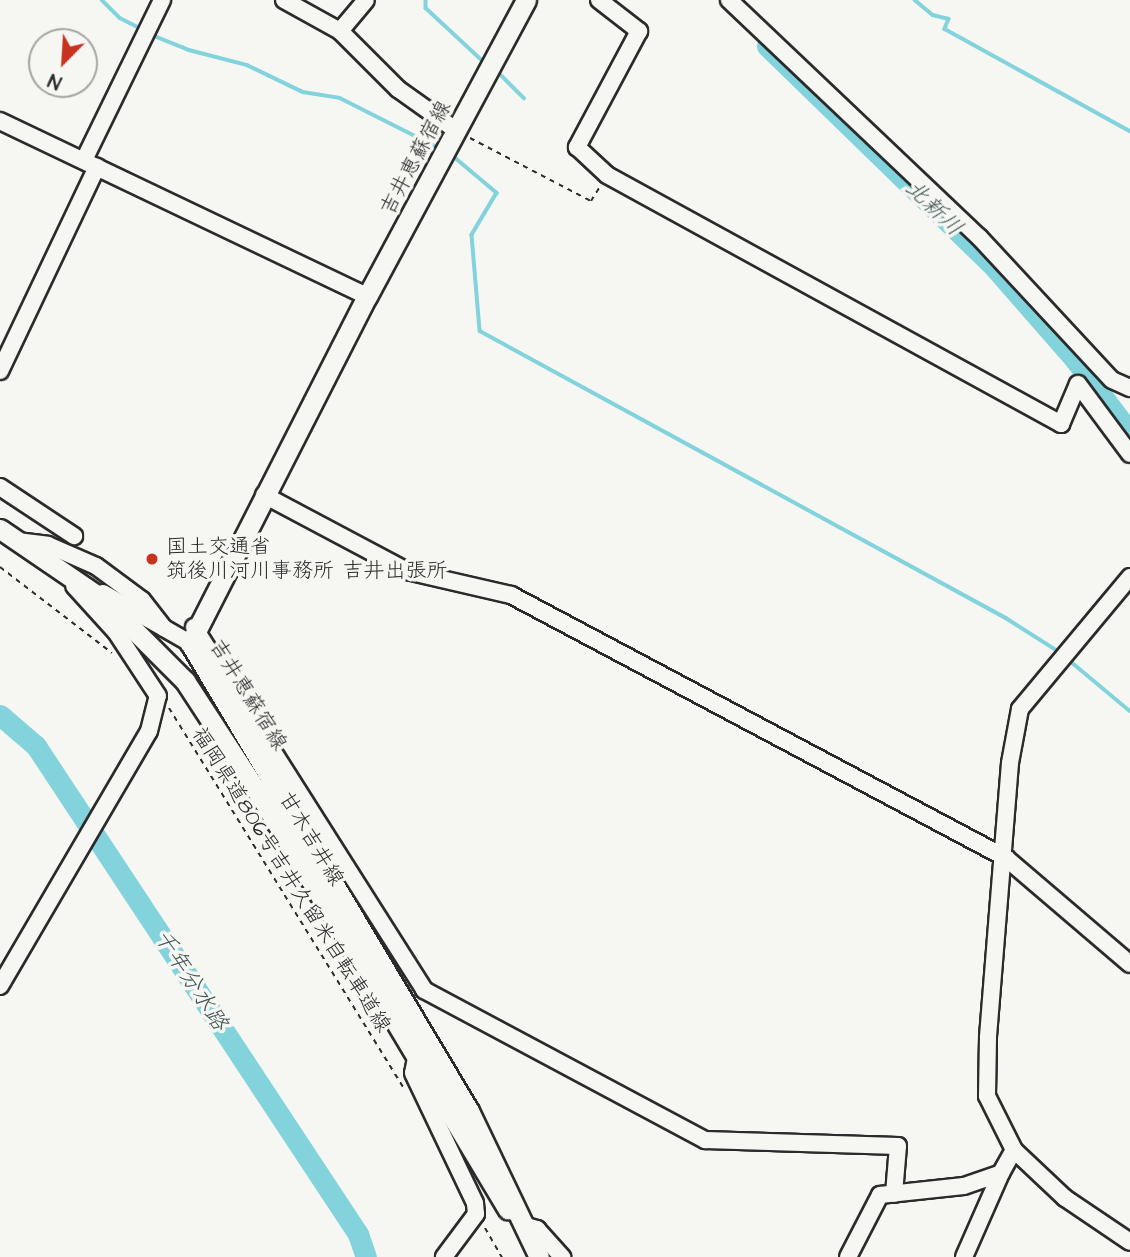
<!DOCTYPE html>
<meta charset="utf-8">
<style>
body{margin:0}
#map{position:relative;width:1130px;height:1257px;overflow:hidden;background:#f6f6f2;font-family:"Architects Daughter","Klee One",sans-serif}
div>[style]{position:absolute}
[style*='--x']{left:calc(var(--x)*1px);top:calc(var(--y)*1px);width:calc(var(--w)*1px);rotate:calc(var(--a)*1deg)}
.stream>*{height:3.5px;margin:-1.75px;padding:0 1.75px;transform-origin:1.75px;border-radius:1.75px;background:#82d3dc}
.river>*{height:21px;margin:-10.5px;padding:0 10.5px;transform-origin:10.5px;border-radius:10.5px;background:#82d3dc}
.path>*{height:2px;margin-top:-1px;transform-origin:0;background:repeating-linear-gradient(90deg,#2b2b2b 0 5px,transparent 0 10px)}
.roads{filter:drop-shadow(2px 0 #2b2b2b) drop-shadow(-2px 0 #2b2b2b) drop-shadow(0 2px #2b2b2b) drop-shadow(0 -2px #2b2b2b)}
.minor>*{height:16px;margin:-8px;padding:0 8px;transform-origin:8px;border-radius:8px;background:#f6f6f2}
.major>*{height:19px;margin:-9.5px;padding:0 9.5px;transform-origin:9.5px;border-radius:9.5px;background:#f6f6f2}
.dots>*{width:19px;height:19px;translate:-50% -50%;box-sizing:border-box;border:4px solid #f6f6f2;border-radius:50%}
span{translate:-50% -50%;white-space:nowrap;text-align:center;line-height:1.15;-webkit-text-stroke:7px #f6f6f2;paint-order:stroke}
.street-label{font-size:21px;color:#2b2b2b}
.poi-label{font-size:21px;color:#2b2b2b}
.left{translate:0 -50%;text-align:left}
.water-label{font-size:23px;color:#415557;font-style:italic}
.north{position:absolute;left:28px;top:28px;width:70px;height:70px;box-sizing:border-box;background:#f6f6f2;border:2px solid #a5a5a2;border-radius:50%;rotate:204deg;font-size:19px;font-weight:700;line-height:28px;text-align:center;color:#2b2b2b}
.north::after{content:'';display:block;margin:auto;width:24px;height:32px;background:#c8321e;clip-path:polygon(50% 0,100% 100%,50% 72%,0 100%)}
</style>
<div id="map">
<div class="stream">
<div style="--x:102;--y:0;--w:25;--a:45"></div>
<div style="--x:120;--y:18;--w:25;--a:27"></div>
<div style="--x:426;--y:0;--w:8;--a:90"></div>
<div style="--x:426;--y:8;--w:79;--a:43"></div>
<div style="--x:915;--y:0;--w:23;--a:40"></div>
<div style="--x:933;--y:15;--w:16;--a:14"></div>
<div style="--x:949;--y:19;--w:11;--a:112"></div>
<div style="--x:945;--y:29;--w:211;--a:28.9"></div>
<div style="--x:152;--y:35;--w:40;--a:22"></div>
<div style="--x:189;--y:50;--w:60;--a:14.5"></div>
<div style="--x:247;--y:65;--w:62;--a:25.7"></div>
<div style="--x:303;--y:92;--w:37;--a:9"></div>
<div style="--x:340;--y:98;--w:111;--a:26.8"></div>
<div style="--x:498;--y:72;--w:37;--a:45"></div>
<div style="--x:452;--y:155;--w:59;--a:40.2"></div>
<div style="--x:497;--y:193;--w:49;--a:120.8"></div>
<div style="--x:472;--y:235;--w:96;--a:85.2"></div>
<div style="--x:480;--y:331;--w:599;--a:28.62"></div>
<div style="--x:1006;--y:618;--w:65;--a:32.5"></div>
<div style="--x:1069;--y:660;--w:80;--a:39.9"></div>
</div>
<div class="river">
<div style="--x:767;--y:46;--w:318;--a:44.2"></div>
<div style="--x:995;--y:268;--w:123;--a:48.9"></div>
<div style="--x:1076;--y:361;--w:90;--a:53.1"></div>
<div style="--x:0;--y:715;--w:48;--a:40.7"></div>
<div style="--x:36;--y:746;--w:585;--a:56.58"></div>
<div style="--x:358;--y:1234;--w:24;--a:71"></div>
</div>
<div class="path">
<div style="--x:470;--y:138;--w:136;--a:27.5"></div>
<div style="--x:591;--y:201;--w:15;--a:-58"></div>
<div style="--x:0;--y:567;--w:141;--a:37.5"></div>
<div style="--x:169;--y:708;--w:445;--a:58.3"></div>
<div style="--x:485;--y:1228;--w:34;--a:60"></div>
</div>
<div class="roads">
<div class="minor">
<div style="--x:284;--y:0;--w:64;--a:29"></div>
<div style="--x:340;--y:31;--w:82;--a:45"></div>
<div style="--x:398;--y:89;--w:72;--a:35.4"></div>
<div style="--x:599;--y:0;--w:51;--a:37.8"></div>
<div style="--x:639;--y:31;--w:132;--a:118.1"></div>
<div style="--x:577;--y:147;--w:41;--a:43"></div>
<div style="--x:607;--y:175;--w:518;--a:28.74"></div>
<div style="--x:1061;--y:424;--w:43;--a:-67"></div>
<div style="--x:1078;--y:384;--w:87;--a:53.4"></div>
<div style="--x:729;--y:0;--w:344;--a:43.5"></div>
<div style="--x:979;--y:237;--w:195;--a:47.1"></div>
<div style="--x:1112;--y:380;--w:20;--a:24"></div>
<div style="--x:340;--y:31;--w:40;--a:-50"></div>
<div style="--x:0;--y:121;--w:407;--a:25.5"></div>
<div style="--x:84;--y:160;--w:178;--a:-64"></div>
<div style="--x:0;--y:371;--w:226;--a:-64.6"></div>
<div style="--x:0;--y:487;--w:89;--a:33.5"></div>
<div style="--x:264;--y:495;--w:162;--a:28"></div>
<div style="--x:407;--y:571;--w:107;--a:13"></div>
<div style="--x:511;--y:595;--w:561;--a:27.98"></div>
<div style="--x:1006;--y:858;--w:163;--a:40.5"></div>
<div style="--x:17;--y:541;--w:31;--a:7"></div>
<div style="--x:48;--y:545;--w:52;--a:23.6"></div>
<div style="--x:96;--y:566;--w:57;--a:36.5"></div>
<div style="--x:142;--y:600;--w:36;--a:52"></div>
<div style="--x:1130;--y:577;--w:172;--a:129.8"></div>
<div style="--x:1020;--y:709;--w:55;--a:100.5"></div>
<div style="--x:1010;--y:763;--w:276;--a:94.6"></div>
<div style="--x:988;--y:1038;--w:58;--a:91"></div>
<div style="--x:987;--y:1096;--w:60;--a:63.4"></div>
<div style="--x:1014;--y:1150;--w:70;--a:43.3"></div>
<div style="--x:1065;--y:1198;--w:78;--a:34.1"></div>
<div style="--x:103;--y:593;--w:100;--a:29.9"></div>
<div style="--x:194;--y:627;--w:430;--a:57.6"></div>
<div style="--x:424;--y:990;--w:319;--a:28.1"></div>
<div style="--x:705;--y:1140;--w:193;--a:1.8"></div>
<div style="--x:898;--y:1146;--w:48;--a:94.8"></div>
<div style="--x:0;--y:986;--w:295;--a:-59.7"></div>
<div style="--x:149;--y:731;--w:36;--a:-76"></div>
<div style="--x:158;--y:696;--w:77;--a:-123.3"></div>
<div style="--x:116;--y:632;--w:62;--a:-132.4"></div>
<div style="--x:416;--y:1058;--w:15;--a:101"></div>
<div style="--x:413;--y:1073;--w:144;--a:64.5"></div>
<div style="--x:475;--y:1203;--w:11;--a:85"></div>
<div style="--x:476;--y:1214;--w:54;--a:126.7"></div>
<div style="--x:523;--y:1225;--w:15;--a:16"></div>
<div style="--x:537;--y:1229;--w:38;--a:48"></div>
<div style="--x:848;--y:1257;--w:70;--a:-62.7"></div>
<div style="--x:880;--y:1195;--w:84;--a:-6.1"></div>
<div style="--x:964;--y:1186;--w:39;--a:-19"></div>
<div style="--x:1001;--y:1173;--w:26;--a:-61"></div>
<div style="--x:964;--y:1257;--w:92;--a:-66.2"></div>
</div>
<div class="major">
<div style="--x:526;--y:0;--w:336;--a:118.2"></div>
<div style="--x:367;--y:296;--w:390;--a:117"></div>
<div style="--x:190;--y:643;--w:545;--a:59.2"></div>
<div style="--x:469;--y:1111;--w:162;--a:64.4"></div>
<div style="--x:0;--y:529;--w:126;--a:34.3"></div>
<div style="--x:104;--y:600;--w:115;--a:45"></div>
<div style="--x:185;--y:681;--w:150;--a:56.9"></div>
<div style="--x:267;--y:807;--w:469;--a:59.1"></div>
</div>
</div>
<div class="dots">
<div style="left:152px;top:559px;background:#c8321e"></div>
</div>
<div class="street-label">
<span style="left:416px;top:158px;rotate:-62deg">吉井恵蘇宿線</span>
<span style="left:248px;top:695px;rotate:58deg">吉井恵蘇宿線</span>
<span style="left:311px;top:839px;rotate:59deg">甘木吉井線</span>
<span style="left:291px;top:880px;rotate:58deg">福岡県道806号吉井久留米自転車道線</span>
</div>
<div class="poi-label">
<span class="left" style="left:166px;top:559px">国土交通省<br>筑後川河川事務所 吉井出張所</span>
</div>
<div class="water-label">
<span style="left:934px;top:208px;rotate:44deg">北新川</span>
<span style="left:191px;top:980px;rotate:57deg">千年分水路</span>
</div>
<div class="north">N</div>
</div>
